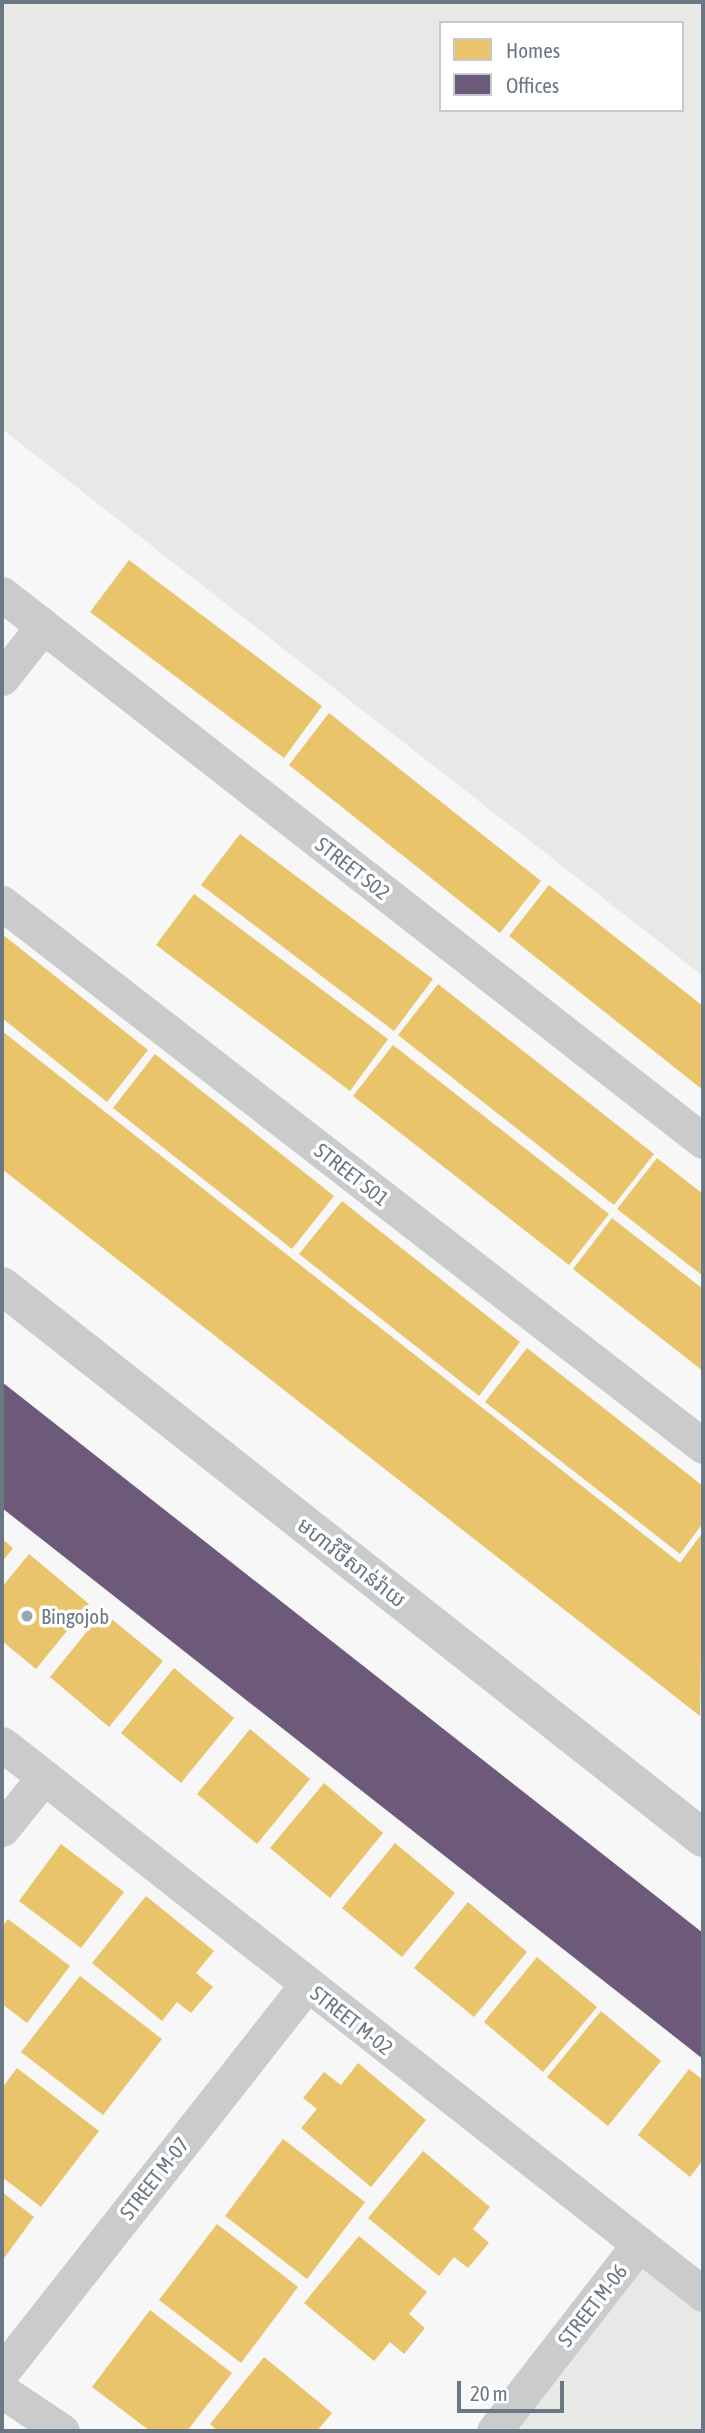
<!DOCTYPE html>
<meta charset="utf-8">
<style>
body{margin:0}
#map{position:relative;width:705px;height:2433px;overflow:hidden;background:#f7f7f7;font-family:"Asap Condensed","Noto Sans Khmer",sans-serif}
div>[style]{position:absolute}
[style*='--x']{left:calc(var(--x)*1px);top:calc(var(--y)*1px);width:calc(var(--w)*1px);rotate:calc(var(--a)*1deg)}
.green>*{inset:0;background:#e6e9e5}
.homes>*{inset:0;background:#e9c46a}
.offices>*{inset:0;background:#6d597a}
.minor>*{height:35px;margin:-17.5px;padding:0 17.5px;transform-origin:17.5px;border-radius:17.5px;background:#cacccc}
.tertiary>*{height:38px;margin:-19px;padding:0 19px;transform-origin:19px;border-radius:19px;background:#cacccc}
.dots>*{width:19px;height:19px;translate:-50% -50%;box-sizing:border-box;border:4px solid #fff;border-radius:50%}
span{translate:-50% -50%;white-space:nowrap;text-align:center;line-height:1.15;-webkit-text-stroke:7px #fff;paint-order:stroke}
.street-label{font-size:21px;color:#6b7884}
.poi-label{font-size:21px;color:#6b7884}
.left{translate:0 -50%;text-align:left}
.frame{position:absolute;inset:0;border:4px solid #6b7884;pointer-events:none}
.legend{position:absolute;left:439px;top:21px;width:245px;height:91px;box-sizing:border-box;background:#fff;border:2px solid #c4c9ce;margin:0;padding:9px 12px;list-style:none;font-size:21px;color:#6b7884}
.legend li{display:flex;align-items:center;gap:14px;height:35px}
.legend b{width:35px;border:2px solid #c4c9ce}
.scale{position:absolute;left:457px;top:2381px;width:107px;height:32px;box-sizing:border-box;border:4px solid #6b7884;border-top:0;padding-left:9px;font-size:21px;line-height:24px;white-space:nowrap;color:#6b7884;-webkit-text-stroke:5px #fff;paint-order:stroke}
</style>
<div id="map">
<div class="green">
<div style="clip-path:polygon(evenodd,2px 2px,703px 2px,703px 976px,2px 429px,2px 2px,441px 23px,682px 23px,682px 110px,441px 110px,441px 23px)"></div>
<div style="clip-path:polygon(639px 2244px,703px 2294px,703px 2431px,494px 2431px)"></div>
</div>
<div class="homes">
<div style="clip-path:polygon(129px 560px,322px 706px,284px 758px,90px 612px)"></div>
<div style="clip-path:polygon(329px 713px,541px 881px,500px 933px,289px 765px)"></div>
<div style="clip-path:polygon(240px 834px,433px 979px,394px 1031px,201px 885px)"></div>
<div style="clip-path:polygon(549px 885px,703px 1006px,703px 1090px,509px 936px)"></div>
<div style="clip-path:polygon(194px 894px,388px 1039px,350px 1091px,156px 945px)"></div>
<div style="clip-path:polygon(2px 934px,148px 1050px,107px 1102px,2px 1018px)"></div>
<div style="clip-path:polygon(438px 984px,654px 1154px,614px 1205px,398px 1035px)"></div>
<div style="clip-path:polygon(2px 1031px,680px 1563px,703px 1532px,700px 1716px,2px 1169px)"></div>
<div style="clip-path:polygon(393px 1045px,609px 1214px,569px 1265px,353px 1096px)"></div>
<div style="clip-path:polygon(155px 1054px,334px 1196px,292px 1249px,113px 1108px)"></div>
<div style="clip-path:polygon(657px 1158px,703px 1194px,703px 1276px,617px 1209px)"></div>
<div style="clip-path:polygon(342px 1201px,520px 1342px,479px 1396px,299px 1254px)"></div>
<div style="clip-path:polygon(612px 1218px,703px 1289px,703px 1371px,573px 1269px)"></div>
<div style="clip-path:polygon(527px 1348px,703px 1486px,703px 1523px,680px 1554px,485px 1402px)"></div>
<div style="clip-path:polygon(2px 1539px,13px 1548px,2px 1562px)"></div>
<div style="clip-path:polygon(29px 1554px,89px 1604px,36px 1669px,2px 1641px,2px 1587px)"></div>
<div style="clip-path:polygon(103px 1612px,163px 1661px,109px 1727px,50px 1677px)"></div>
<div style="clip-path:polygon(174px 1668px,234px 1718px,181px 1783px,121px 1733px)"></div>
<div style="clip-path:polygon(250px 1729px,310px 1779px,257px 1844px,197px 1794px)"></div>
<div style="clip-path:polygon(324px 1783px,383px 1833px,330px 1898px,270px 1848px)"></div>
<div style="clip-path:polygon(395px 1843px,455px 1893px,402px 1957px,342px 1908px)"></div>
<div style="clip-path:polygon(61px 1844px,124px 1892px,81px 1948px,19px 1901px)"></div>
<div style="clip-path:polygon(146px 1896px,214px 1951px,196px 1973px,213px 1987px,191px 2013px,177px 2002px,162px 2021px,92px 1963px)"></div>
<div style="clip-path:polygon(468px 1902px,527px 1952px,474px 2017px,414px 1968px)"></div>
<div style="clip-path:polygon(8px 1919px,70px 1966px,27px 2023px,2px 2004px,2px 1927px)"></div>
<div style="clip-path:polygon(537px 1957px,597px 2007px,543px 2072px,484px 2022px)"></div>
<div style="clip-path:polygon(80px 1976px,162px 2039px,103px 2115px,21px 2052px)"></div>
<div style="clip-path:polygon(601px 2011px,661px 2061px,608px 2126px,547px 2077px)"></div>
<div style="clip-path:polygon(358px 2063px,426px 2120px,371px 2187px,301px 2128px,317px 2109px,303px 2098px,324px 2072px,341px 2085px)"></div>
<div style="clip-path:polygon(17px 2068px,99px 2131px,41px 2207px,2px 2177px,2px 2088px)"></div>
<div style="clip-path:polygon(689px 2069px,703px 2080px,703px 2160px,690px 2177px,638px 2135px)"></div>
<div style="clip-path:polygon(283px 2139px,365px 2202px,307px 2279px,225px 2216px)"></div>
<div style="clip-path:polygon(423px 2151px,490px 2207px,473px 2229px,489px 2243px,468px 2268px,454px 2257px,439px 2276px,368px 2218px)"></div>
<div style="clip-path:polygon(2px 2192px,34px 2217px,2px 2261px)"></div>
<div style="clip-path:polygon(217px 2224px,298px 2287px,241px 2363px,159px 2300px)"></div>
<div style="clip-path:polygon(359px 2236px,427px 2292px,409px 2314px,425px 2328px,404px 2354px,390px 2342px,374px 2361px,304px 2303px)"></div>
<div style="clip-path:polygon(150px 2310px,232px 2373px,187px 2431px,150px 2431px,92px 2387px)"></div>
<div style="clip-path:polygon(264px 2357px,332px 2413px,317px 2431px,218px 2431px,210px 2424px)"></div>
</div>
<div class="offices">
<div style="clip-path:polygon(2px 1382px,703px 1933px,703px 2059px,2px 1508px)"></div>
</div>
<div class="minor">
<div style="--x:2;--y:594;--w:889;--a:37.97"></div>
<div style="--x:2;--y:678;--w:66;--a:-51.7"></div>
<div style="--x:2;--y:903;--w:887;--a:37.76"></div>
<div style="--x:2;--y:1744;--w:891;--a:38.12"></div>
<div style="--x:2;--y:1829;--w:67;--a:-51.1"></div>
<div style="--x:2;--y:2372;--w:494;--a:-51.8"></div>
<div style="--x:2;--y:2391;--w:72;--a:33.7"></div>
<div style="--x:494;--y:2431;--w:237;--a:-52.2"></div>
</div>
<div class="tertiary">
<div style="--x:2;--y:1286;--w:892;--a:38.22"></div>
</div>
<div class="dots">
<div style="left:27px;top:1616px;background:#9ca4ac"></div>
</div>
<div class="street-label">
<span style="left:353px;top:868px;rotate:38deg">STREET S02</span>
<span style="left:352px;top:1174px;rotate:38deg">STREET S01</span>
<span style="left:352px;top:1562px;rotate:38deg">មហាវិថីសាន់រ៉ាយ</span>
<span style="left:352px;top:2020px;rotate:38deg">STREET M-02</span>
<span style="left:154px;top:2178px;rotate:-52deg">STREET M-07</span>
<span style="left:592px;top:2305px;rotate:-52deg">STREET M-06</span>
</div>
<div class="poi-label">
<span class="left" style="left:41px;top:1616px">Bingojob</span>
</div>
<div class="frame"></div>
<ul class="legend">
<li><b style="height:19px;background:#e9c46a"></b>Homes</li>
<li><b style="height:19px;background:#6d597a"></b>Offices</li>
</ul>
<div class="scale">20 m</div>
</div>
